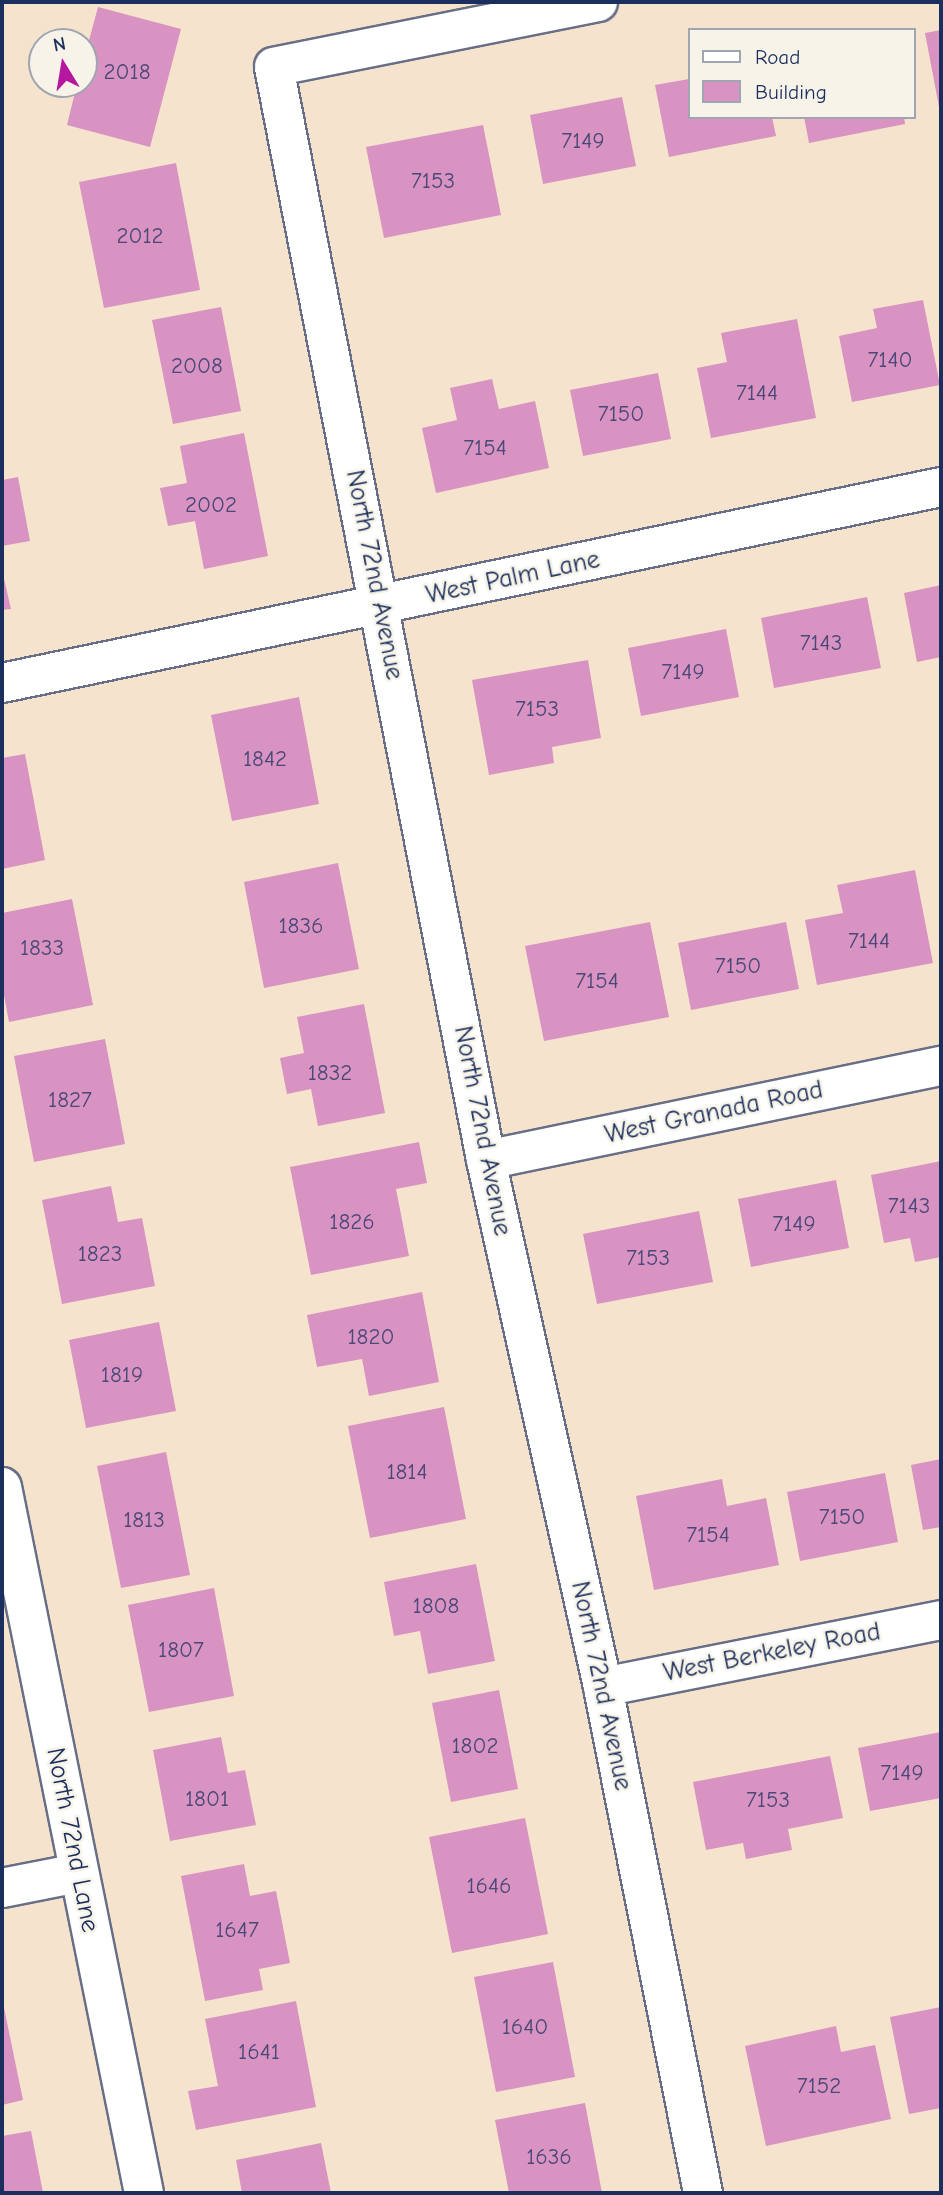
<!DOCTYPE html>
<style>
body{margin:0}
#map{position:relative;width:943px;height:2195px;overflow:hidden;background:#f5e3cd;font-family:"Comic Neue",sans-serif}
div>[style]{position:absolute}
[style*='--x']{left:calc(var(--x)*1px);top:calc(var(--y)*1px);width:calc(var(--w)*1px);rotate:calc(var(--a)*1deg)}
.building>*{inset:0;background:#d893c2}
.roads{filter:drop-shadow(2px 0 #676e85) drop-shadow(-2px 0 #676e85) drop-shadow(0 2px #676e85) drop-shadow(0 -2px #676e85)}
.street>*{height:38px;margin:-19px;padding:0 19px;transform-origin:19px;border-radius:19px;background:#fff}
span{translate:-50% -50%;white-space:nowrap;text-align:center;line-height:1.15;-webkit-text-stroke:5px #f7f3e8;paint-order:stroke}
.number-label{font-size:23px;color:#4a4877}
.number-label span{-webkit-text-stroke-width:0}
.street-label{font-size:26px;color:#1b2f5e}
.frame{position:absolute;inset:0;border:4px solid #1b2f5e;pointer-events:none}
.legend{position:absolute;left:688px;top:28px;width:228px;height:91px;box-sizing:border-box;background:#f7f3e8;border:2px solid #9fa5b1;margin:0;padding:9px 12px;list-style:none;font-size:21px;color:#1b2f5e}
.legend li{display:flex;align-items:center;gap:14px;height:35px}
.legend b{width:35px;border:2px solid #9fa5b1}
.north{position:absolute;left:28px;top:28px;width:70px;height:70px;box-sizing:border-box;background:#f7f3e8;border:2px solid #9fa5b1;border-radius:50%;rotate:349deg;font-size:19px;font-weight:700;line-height:28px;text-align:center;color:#1b2f5e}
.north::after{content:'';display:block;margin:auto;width:24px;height:32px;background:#b5179e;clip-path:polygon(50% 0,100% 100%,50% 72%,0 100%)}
</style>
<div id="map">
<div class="building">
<div style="clip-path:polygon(98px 7px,181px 29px,150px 147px,67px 125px,77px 84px,84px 84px,84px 59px)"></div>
<div style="clip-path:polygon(941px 30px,941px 112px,940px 112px,925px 33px)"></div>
<div style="clip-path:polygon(689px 79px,689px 117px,772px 117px,776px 136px,669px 157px,655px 85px)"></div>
<div style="clip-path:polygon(622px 97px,636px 166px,543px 184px,530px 115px)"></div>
<div style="clip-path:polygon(804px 117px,904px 117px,905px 124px,809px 143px)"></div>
<div style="clip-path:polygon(483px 125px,501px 215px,384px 238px,366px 147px)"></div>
<div style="clip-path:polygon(176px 163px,200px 290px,104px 308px,79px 182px)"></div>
<div style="clip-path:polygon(923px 300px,940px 385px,852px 402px,839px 336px,877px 328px,873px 309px)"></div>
<div style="clip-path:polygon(221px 307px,241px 411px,173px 424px,152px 320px)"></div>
<div style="clip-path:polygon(797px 319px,816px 418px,711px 438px,697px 368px,727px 362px,721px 333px)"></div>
<div style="clip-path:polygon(658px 373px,671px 439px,583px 456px,570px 390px)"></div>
<div style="clip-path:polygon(492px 379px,499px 409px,535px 401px,549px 468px,436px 493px,422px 428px,457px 420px,450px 388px)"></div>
<div style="clip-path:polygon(244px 433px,268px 556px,204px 569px,195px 521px,168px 526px,160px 488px,187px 483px,180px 446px)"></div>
<div style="clip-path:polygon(18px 477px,30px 541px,2px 546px,2px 480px)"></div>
<div style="clip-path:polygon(2px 570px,11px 609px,2px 610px)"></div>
<div style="clip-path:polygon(941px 585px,941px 657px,917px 662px,904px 593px)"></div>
<div style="clip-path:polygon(867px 597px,881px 668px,774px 688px,761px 618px)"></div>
<div style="clip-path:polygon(726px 629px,739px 697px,641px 716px,628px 648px)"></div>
<div style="clip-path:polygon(588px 660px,601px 738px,552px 747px,554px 763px,489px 775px,472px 680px)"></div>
<div style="clip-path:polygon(299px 697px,319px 804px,232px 821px,211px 715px)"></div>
<div style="clip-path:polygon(25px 754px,45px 860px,2px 869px,2px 758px)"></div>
<div style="clip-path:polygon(338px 863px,359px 969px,264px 988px,244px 882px)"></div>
<div style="clip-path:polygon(915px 870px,933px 963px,817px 985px,805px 920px,843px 913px,837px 885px)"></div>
<div style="clip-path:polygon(72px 899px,93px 1005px,9px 1022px,2px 984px,2px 913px)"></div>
<div style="clip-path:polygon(650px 922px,669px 1017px,544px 1041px,525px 946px)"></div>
<div style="clip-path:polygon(786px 922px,799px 989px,691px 1010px,678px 943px)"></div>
<div style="clip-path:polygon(364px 1004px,385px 1113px,318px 1126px,311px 1089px,287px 1094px,280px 1058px,304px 1053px,297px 1017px)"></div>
<div style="clip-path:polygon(105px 1039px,125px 1144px,34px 1162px,14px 1056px)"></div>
<div style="clip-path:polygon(419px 1142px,427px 1183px,396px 1189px,409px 1256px,311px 1275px,290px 1167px)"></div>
<div style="clip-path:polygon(941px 1161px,941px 1257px,915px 1262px,910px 1238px,884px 1243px,871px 1175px)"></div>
<div style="clip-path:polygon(836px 1180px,849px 1248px,751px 1267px,738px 1199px)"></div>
<div style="clip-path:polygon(111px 1186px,118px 1222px,142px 1218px,155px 1286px,62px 1304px,42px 1200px)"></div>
<div style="clip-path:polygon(699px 1211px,713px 1282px,597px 1304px,583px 1234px)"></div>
<div style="clip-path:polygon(422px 1292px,439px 1382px,369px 1396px,362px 1359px,317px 1367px,307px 1315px)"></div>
<div style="clip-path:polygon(159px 1322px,176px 1411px,86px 1428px,69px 1340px)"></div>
<div style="clip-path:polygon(444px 1407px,466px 1519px,370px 1538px,348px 1426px)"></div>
<div style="clip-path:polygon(166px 1452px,190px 1575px,121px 1588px,97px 1466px)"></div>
<div style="clip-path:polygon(941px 1459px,941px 1527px,923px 1530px,911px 1465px)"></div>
<div style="clip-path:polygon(885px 1473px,898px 1542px,800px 1561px,787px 1492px)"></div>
<div style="clip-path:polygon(722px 1479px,727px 1506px,766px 1498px,779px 1565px,654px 1590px,636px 1496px)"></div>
<div style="clip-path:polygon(476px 1564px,495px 1661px,428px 1674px,420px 1631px,394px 1636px,384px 1582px)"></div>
<div style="clip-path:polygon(214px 1588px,234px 1696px,149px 1712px,128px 1605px)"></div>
<div style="clip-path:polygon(499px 1690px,518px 1789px,451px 1802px,432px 1703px)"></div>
<div style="clip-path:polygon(941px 1732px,941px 1798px,870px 1811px,858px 1748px)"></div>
<div style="clip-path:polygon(221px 1737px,228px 1773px,245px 1770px,256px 1825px,170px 1841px,153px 1750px)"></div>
<div style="clip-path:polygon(830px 1756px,843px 1818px,788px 1829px,792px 1850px,746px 1859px,743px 1843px,706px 1850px,693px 1782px)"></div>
<div style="clip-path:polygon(525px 1818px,548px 1934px,452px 1953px,429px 1837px)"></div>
<div style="clip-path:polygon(244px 1864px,250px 1896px,276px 1891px,290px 1963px,259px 1969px,263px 1990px,205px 2001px,181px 1876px)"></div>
<div style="clip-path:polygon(553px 1962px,575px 2077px,496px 2092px,474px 1977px)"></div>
<div style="clip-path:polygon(2px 1998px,23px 2100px,2px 2105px)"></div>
<div style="clip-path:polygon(296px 2001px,316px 2107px,196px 2130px,188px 2091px,218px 2086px,205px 2019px)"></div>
<div style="clip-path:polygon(941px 2007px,941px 2108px,909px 2114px,890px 2017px)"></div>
<div style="clip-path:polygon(836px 2026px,841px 2052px,875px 2045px,891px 2119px,766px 2146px,745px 2046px)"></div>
<div style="clip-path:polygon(585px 2103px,602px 2193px,509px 2193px,495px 2120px)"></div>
<div style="clip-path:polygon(31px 2131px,43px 2193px,2px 2193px,2px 2136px)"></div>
<div style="clip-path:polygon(321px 2143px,331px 2193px,242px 2193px,236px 2160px)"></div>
</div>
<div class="roads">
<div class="street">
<div style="--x:598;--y:2;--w:330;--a:168.7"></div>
<div style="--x:274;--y:67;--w:1113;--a:79.02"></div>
<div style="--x:486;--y:1160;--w:540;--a:77.48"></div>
<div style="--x:603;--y:1687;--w:516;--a:78.82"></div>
<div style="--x:2;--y:683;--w:959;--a:-11.79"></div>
<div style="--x:486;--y:1160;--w:465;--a:-11.7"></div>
<div style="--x:2;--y:1487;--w:720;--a:78.63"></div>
<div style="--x:603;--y:1687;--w:345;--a:-11.2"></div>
<div style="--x:2;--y:1888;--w:77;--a:-11.2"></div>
</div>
</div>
<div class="number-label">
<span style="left:127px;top:72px">2018</span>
<span style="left:583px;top:141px">7149</span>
<span style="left:433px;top:181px">7153</span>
<span style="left:140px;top:236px">2012</span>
<span style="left:890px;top:360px">7140</span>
<span style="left:197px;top:366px">2008</span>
<span style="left:757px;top:393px">7144</span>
<span style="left:621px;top:414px">7150</span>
<span style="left:485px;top:448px">7154</span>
<span style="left:211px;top:505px">2002</span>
<span style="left:821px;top:643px">7143</span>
<span style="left:683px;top:672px">7149</span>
<span style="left:537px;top:709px">7153</span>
<span style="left:265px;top:759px">1842</span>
<span style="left:301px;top:926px">1836</span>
<span style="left:869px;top:941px">7144</span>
<span style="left:42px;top:948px">1833</span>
<span style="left:738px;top:966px">7150</span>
<span style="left:597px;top:981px">7154</span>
<span style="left:330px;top:1073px">1832</span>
<span style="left:70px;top:1100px">1827</span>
<span style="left:909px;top:1206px">7143</span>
<span style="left:352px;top:1222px">1826</span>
<span style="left:794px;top:1224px">7149</span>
<span style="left:100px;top:1254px">1823</span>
<span style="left:648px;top:1258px">7153</span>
<span style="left:371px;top:1337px">1820</span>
<span style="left:122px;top:1375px">1819</span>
<span style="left:407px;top:1472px">1814</span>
<span style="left:842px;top:1517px">7150</span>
<span style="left:144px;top:1520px">1813</span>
<span style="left:708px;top:1535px">7154</span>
<span style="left:436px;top:1606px">1808</span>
<span style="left:181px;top:1650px">1807</span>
<span style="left:475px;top:1746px">1802</span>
<span style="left:902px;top:1773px">7149</span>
<span style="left:207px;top:1799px">1801</span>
<span style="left:768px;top:1800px">7153</span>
<span style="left:489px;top:1886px">1646</span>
<span style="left:237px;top:1930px">1647</span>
<span style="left:525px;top:2027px">1640</span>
<span style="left:259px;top:2052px">1641</span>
<span style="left:819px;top:2086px">7152</span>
<span style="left:549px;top:2157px">1636</span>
</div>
<div class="street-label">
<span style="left:374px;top:575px;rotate:79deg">North 72nd Avenue</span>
<span style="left:513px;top:578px;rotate:-12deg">West Palm Lane</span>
<span style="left:714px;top:1113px;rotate:-12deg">West Granada Road</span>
<span style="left:482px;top:1131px;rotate:79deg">North 72nd Avenue</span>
<span style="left:772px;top:1653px;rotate:-11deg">West Berkeley Road</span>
<span style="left:601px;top:1686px;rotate:78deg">North 72nd Avenue</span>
<span style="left:72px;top:1840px;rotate:79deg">North 72nd Lane</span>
</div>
<div class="frame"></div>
<ul class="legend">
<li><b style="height:9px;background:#fff"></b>Road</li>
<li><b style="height:19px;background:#d893c2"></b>Building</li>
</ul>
<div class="north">N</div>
</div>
